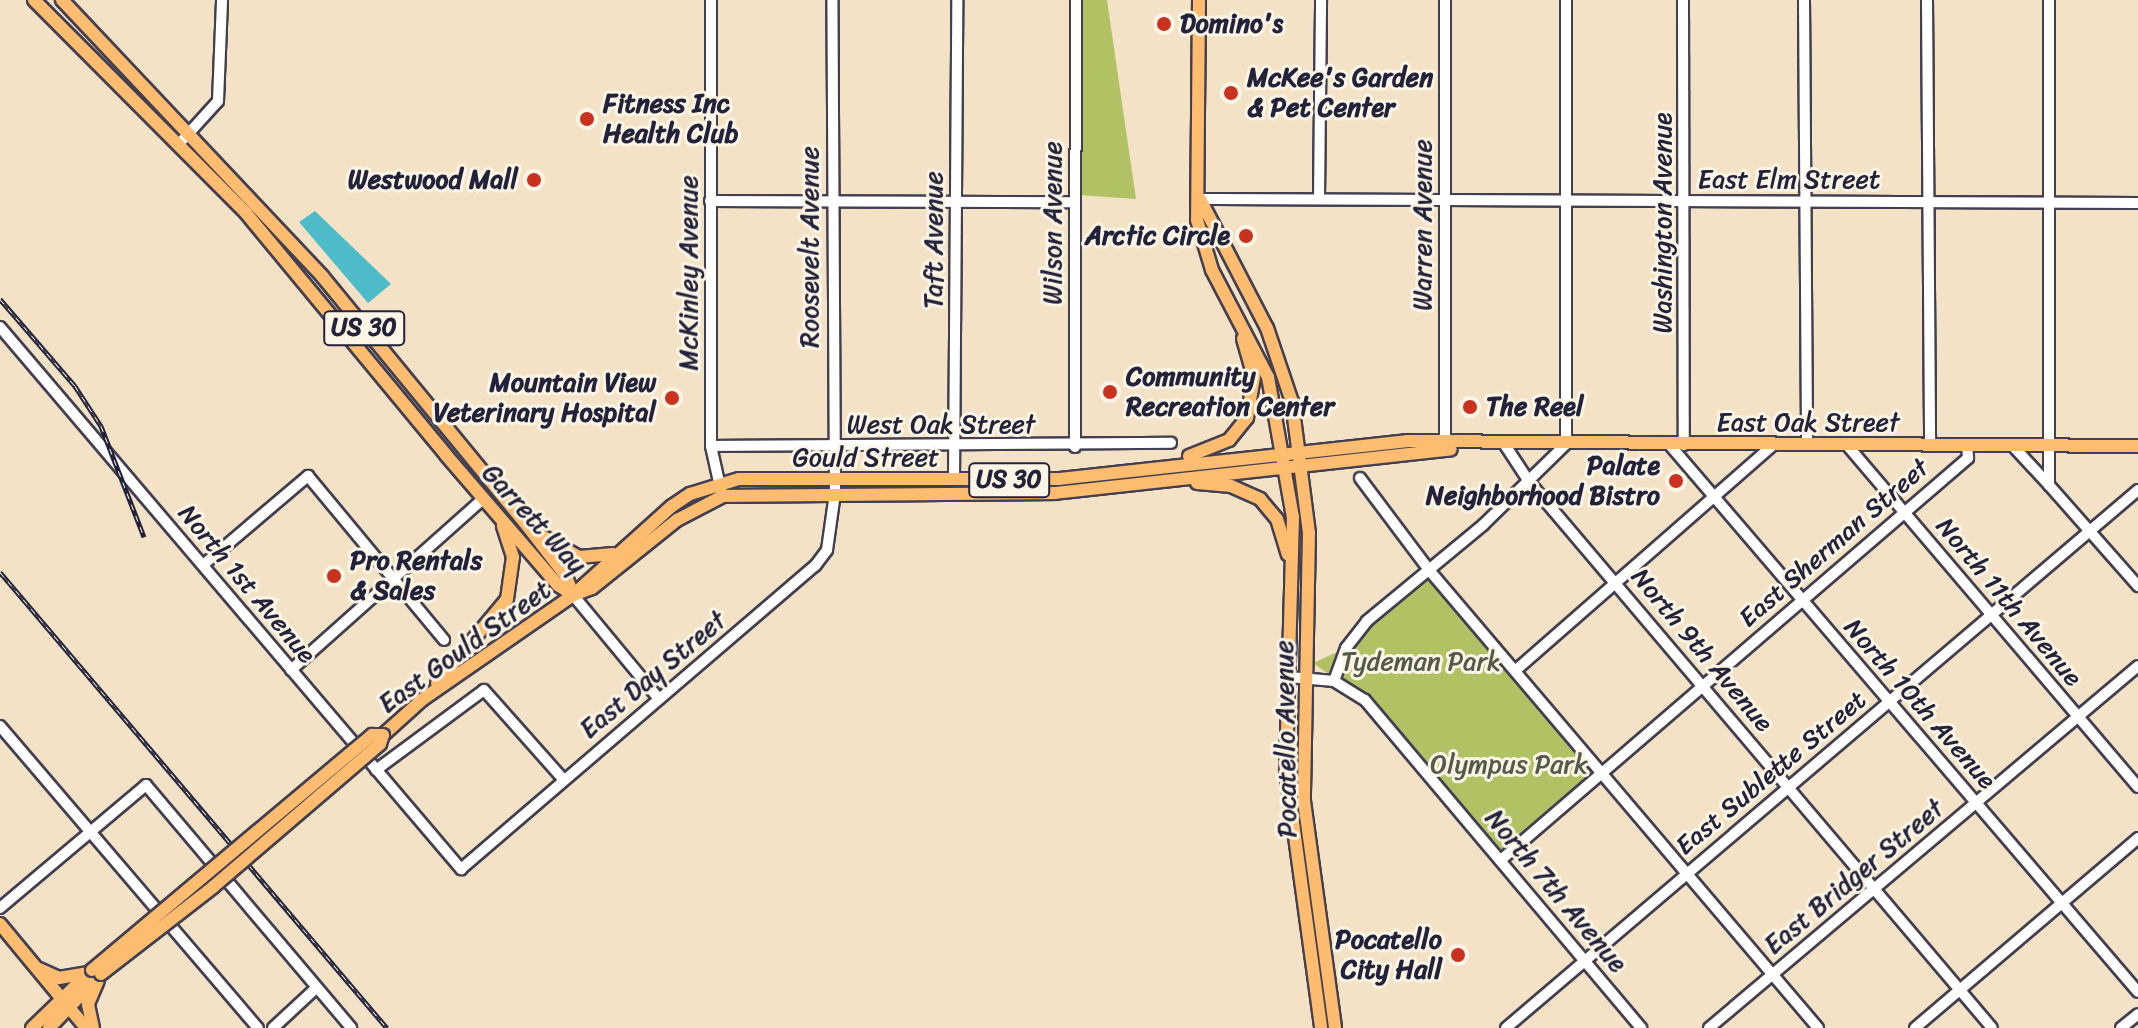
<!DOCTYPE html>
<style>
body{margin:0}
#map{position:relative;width:2138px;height:1028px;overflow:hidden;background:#f4e2c7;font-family:Sriracha,sans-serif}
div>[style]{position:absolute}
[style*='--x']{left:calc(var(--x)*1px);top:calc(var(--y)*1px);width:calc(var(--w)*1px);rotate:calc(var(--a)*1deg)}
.green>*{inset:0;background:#b1c265}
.water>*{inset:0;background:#4ebbc8}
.roads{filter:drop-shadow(2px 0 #423f50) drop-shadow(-2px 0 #423f50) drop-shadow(0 2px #423f50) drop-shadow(0 -2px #423f50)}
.minor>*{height:10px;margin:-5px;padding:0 5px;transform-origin:5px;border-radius:5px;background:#fff}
.major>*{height:12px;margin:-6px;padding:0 6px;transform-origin:6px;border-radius:6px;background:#fdbc70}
.rail>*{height:5px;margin-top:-2.5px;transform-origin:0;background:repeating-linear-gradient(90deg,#fcf5e5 0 6px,#22223b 0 12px);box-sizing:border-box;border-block:2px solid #22223b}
.bridges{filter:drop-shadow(2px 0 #423f50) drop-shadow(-2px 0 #423f50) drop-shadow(0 2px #423f50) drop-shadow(0 -2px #423f50)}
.major-bridge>*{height:12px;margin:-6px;padding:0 6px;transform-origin:6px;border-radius:6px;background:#fdbc70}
.dots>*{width:22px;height:22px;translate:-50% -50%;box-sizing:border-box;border:4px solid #fcf5e5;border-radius:50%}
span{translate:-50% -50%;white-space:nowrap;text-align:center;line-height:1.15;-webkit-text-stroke:6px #fcf5e5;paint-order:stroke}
.shield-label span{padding:2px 6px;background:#fcf5e5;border:2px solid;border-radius:6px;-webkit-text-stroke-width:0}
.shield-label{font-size:24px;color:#22223b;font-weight:700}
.poi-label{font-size:26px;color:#22223b;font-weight:700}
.left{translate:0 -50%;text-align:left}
.right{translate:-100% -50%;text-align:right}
.street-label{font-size:26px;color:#22223b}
.park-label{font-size:26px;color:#545a4a}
</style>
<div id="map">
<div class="green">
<div style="clip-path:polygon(1082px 0,1107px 0,1136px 199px,1079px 195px)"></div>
<div style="clip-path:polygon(1429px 570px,1603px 771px,1502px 859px,1365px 700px,1313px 663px,1346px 648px,1354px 634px)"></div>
</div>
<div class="water">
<div style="clip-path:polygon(315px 211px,391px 284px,368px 303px,299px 222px)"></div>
</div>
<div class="roads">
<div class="minor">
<div style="--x:711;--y:0;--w:446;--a:90"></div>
<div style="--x:711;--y:446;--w:46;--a:77.5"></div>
<div style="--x:1683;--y:0;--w:445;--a:89.9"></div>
<div style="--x:1804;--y:0;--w:445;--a:89.6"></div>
<div style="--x:1927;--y:0;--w:445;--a:89.6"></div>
<div style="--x:2049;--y:0;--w:485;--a:90"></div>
<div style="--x:2049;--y:485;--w:135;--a:48.6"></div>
<div style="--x:179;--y:144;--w:58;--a:-47.8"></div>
<div style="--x:218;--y:101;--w:101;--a:-87.7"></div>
<div style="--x:1319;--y:198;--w:198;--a:-89.4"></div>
<div style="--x:1200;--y:199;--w:938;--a:0.24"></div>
<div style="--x:710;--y:201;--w:365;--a:0.2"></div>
<div style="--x:0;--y:327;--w:712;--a:49.62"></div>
<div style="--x:461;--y:869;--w:466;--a:-40.6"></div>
<div style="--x:815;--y:566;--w:20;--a:-53"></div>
<div style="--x:827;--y:550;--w:58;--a:-82"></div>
<div style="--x:835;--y:493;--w:493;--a:-90.3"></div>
<div style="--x:1669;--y:444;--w:721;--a:49.44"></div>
<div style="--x:1505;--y:445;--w:45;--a:56.7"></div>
<div style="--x:1530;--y:483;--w:714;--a:49.71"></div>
<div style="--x:1847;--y:445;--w:449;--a:49.6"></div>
<div style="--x:2012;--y:445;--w:54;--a:47.2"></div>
<div style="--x:711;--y:446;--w:460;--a:-0.4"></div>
<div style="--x:1445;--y:446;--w:446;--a:-90"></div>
<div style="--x:1075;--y:447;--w:447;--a:-89.9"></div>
<div style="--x:1360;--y:478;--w:115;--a:53.1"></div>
<div style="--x:1429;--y:570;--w:601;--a:49.66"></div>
<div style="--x:954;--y:480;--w:480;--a:-89.6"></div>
<div style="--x:203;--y:565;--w:138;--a:-40.3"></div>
<div style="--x:308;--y:476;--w:213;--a:50.3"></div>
<div style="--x:573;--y:595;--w:135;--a:50.4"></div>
<div style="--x:291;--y:670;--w:257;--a:-41.7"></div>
<div style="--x:1516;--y:670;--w:342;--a:-41.2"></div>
<div style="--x:1289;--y:677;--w:45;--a:5.1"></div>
<div style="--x:1334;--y:681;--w:36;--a:32"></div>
<div style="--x:1365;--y:700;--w:429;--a:49.9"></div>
<div style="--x:1334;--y:681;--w:35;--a:-70"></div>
<div style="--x:1346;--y:648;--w:34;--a:-52"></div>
<div style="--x:1367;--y:621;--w:151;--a:-39.6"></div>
<div style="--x:1483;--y:525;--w:116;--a:-44.3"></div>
<div style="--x:1566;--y:444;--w:444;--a:-90"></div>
<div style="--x:0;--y:726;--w:397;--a:49.5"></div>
<div style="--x:376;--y:770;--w:134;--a:-36.5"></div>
<div style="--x:484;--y:690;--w:120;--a:48.4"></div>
<div style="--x:1502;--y:859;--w:615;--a:-40.71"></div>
<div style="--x:1968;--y:458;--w:13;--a:-94"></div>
<div style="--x:0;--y:908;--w:191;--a:-40.1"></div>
<div style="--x:146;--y:785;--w:318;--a:49.8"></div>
<div style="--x:273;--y:1028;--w:59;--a:-42.9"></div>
<div style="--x:1506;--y:1028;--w:830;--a:-40.41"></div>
<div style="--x:1709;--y:1028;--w:561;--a:-40.16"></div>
<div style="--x:1915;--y:1028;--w:293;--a:-40.4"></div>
<div style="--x:2121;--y:1028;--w:22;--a:-39"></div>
</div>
<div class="major">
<div style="--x:34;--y:0;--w:301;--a:45.1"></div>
<div style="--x:246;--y:213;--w:314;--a:50.4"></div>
<div style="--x:446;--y:455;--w:172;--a:49.3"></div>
<div style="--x:558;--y:585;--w:18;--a:34"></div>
<div style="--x:62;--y:0;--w:379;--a:46.7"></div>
<div style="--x:322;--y:276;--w:326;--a:50.6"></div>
<div style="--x:529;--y:528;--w:61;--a:52.4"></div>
<div style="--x:566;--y:576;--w:20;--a:70"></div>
<div style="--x:1199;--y:0;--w:220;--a:90.5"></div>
<div style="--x:1197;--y:220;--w:52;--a:73.3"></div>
<div style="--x:1212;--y:270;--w:121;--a:62.4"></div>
<div style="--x:1268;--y:377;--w:142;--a:79.9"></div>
<div style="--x:1293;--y:517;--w:254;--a:91.6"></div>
<div style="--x:1286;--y:771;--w:259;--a:82.2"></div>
<div style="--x:1200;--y:199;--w:145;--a:62.6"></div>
<div style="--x:1267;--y:328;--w:78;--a:71.3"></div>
<div style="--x:1292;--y:402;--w:132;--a:82.6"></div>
<div style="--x:1309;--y:533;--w:268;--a:91.1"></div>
<div style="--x:1304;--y:801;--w:229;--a:82.2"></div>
<div style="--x:1189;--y:456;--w:43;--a:-21.8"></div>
<div style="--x:1229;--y:440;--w:28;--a:-51"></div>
<div style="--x:1247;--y:418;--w:42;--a:-80.3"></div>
<div style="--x:1254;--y:377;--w:40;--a:-106"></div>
<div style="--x:1197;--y:483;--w:34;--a:5"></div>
<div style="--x:1231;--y:486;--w:32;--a:24"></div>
<div style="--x:1260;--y:499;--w:26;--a:50"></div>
<div style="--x:1277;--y:519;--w:37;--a:73"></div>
<div style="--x:542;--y:536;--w:43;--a:29.6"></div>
<div style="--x:579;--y:557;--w:34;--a:-5"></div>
<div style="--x:573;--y:595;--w:133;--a:-42"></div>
<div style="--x:672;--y:506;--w:22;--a:-34"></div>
<div style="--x:690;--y:494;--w:51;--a:-17"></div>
<div style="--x:739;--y:479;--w:320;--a:0"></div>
<div style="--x:1059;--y:479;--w:350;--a:-6.2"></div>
<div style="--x:1407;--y:441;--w:731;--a:0.39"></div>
<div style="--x:437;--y:683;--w:109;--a:-50.2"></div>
<div style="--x:507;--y:599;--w:42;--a:-81.9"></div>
<div style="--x:513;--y:557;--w:33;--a:-108"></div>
<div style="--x:383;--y:735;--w:54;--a:-42"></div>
<div style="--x:423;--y:699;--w:183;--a:-34.7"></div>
<div style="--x:573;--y:595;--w:20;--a:-20"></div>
<div style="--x:592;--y:588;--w:109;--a:-38.7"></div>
<div style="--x:677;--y:520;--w:52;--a:-27.6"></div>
<div style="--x:723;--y:496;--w:332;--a:-0.5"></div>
<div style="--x:1055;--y:493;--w:398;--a:-6.3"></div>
<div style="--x:0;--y:924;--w:135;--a:50.4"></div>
<div style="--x:39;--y:969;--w:22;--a:24"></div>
<div style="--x:59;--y:978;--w:27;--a:-10"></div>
<div style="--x:32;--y:1028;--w:83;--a:-44"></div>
<div style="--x:49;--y:1028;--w:75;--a:-46.1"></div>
<div style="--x:93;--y:1028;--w:25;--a:-102"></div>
<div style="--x:88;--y:1004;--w:25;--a:-67"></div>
</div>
</div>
<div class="rail">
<div style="--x:0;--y:299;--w:115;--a:49.2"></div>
<div style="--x:75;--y:386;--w:48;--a:57"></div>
<div style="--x:101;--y:426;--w:119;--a:68.8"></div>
<div style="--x:0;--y:572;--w:598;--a:49.68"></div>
</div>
<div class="bridges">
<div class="major-bridge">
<div style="--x:92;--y:970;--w:366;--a:-40"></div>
<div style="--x:372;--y:735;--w:11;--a:0"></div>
<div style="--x:101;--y:974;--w:142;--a:-37.8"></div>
<div style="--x:213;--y:887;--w:220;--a:-40.6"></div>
<div style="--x:380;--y:744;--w:9;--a:-72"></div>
</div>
</div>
<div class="dots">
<div style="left:1164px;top:24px;background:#c8321e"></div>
<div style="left:1231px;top:93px;background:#c8321e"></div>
<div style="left:587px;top:119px;background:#c8321e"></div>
<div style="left:534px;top:180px;background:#c8321e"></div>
<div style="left:1246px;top:236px;background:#c8321e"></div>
<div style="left:1110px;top:392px;background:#c8321e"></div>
<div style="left:672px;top:398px;background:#c8321e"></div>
<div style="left:1470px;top:407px;background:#c8321e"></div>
<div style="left:1676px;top:481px;background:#c8321e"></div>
<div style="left:334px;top:576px;background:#c8321e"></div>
<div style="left:1458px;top:955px;background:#c8321e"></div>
</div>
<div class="shield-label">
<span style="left:364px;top:328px">US 30</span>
<span style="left:1009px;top:480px">US 30</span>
</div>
<div class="poi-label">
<span class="left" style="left:1180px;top:24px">Domino's</span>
<span class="left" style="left:1247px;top:93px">McKee's Garden<br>&amp; Pet Center</span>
<span class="left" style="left:603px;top:119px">Fitness Inc<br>Health Club</span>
<span class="right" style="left:518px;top:180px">Westwood Mall</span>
<span class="right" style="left:1230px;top:236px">Arctic Circle</span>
<span class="left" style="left:1126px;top:392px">Community<br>Recreation Center</span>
<span class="right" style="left:656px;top:398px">Mountain View<br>Veterinary Hospital</span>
<span class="left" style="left:1486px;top:407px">The Reel</span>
<span class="right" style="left:1660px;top:481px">Palate<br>Neighborhood Bistro</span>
<span class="left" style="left:350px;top:576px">Pro Rentals<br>&amp; Sales</span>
<span class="right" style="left:1442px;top:955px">Pocatello<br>City Hall</span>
</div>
<div class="street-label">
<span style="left:1789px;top:180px">East Elm Street</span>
<span style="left:1053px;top:223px;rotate:-90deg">Wilson Avenue</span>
<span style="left:1663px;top:223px;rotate:-90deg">Washington Avenue</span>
<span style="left:1423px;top:225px;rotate:-90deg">Warren Avenue</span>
<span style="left:934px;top:240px;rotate:-90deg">Taft Avenue</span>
<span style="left:810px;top:247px;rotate:-90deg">Roosevelt Avenue</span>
<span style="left:689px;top:273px;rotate:-90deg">McKinley Avenue</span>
<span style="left:1808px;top:423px">East Oak Street</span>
<span style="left:941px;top:425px">West Oak Street</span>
<span style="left:866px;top:458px">Gould Street</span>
<span style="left:534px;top:519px;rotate:47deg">Garrett Way</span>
<span style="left:1834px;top:543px;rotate:-41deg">East Sherman Street</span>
<span style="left:247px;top:584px;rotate:50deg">North 1st Avenue</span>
<span style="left:2009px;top:602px;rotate:50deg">North 11th Avenue</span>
<span style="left:465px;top:647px;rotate:-36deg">East Gould Street</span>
<span style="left:1702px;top:650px;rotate:50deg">North 9th Avenue</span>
<span style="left:653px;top:675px;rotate:-40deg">East Day Street</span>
<span style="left:1920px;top:704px;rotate:49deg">North 10th Avenue</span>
<span style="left:1286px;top:739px;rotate:-91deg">Pocatello Avenue</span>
<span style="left:1771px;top:773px;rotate:-40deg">East Sublette Street</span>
<span style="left:1854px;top:877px;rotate:-40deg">East Bridger Street</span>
<span style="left:1556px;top:891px;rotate:50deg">North 7th Avenue</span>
</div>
<div class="park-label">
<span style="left:1421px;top:662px">Tydeman Park</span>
<span style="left:1509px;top:765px">Olympus Park</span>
</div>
</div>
